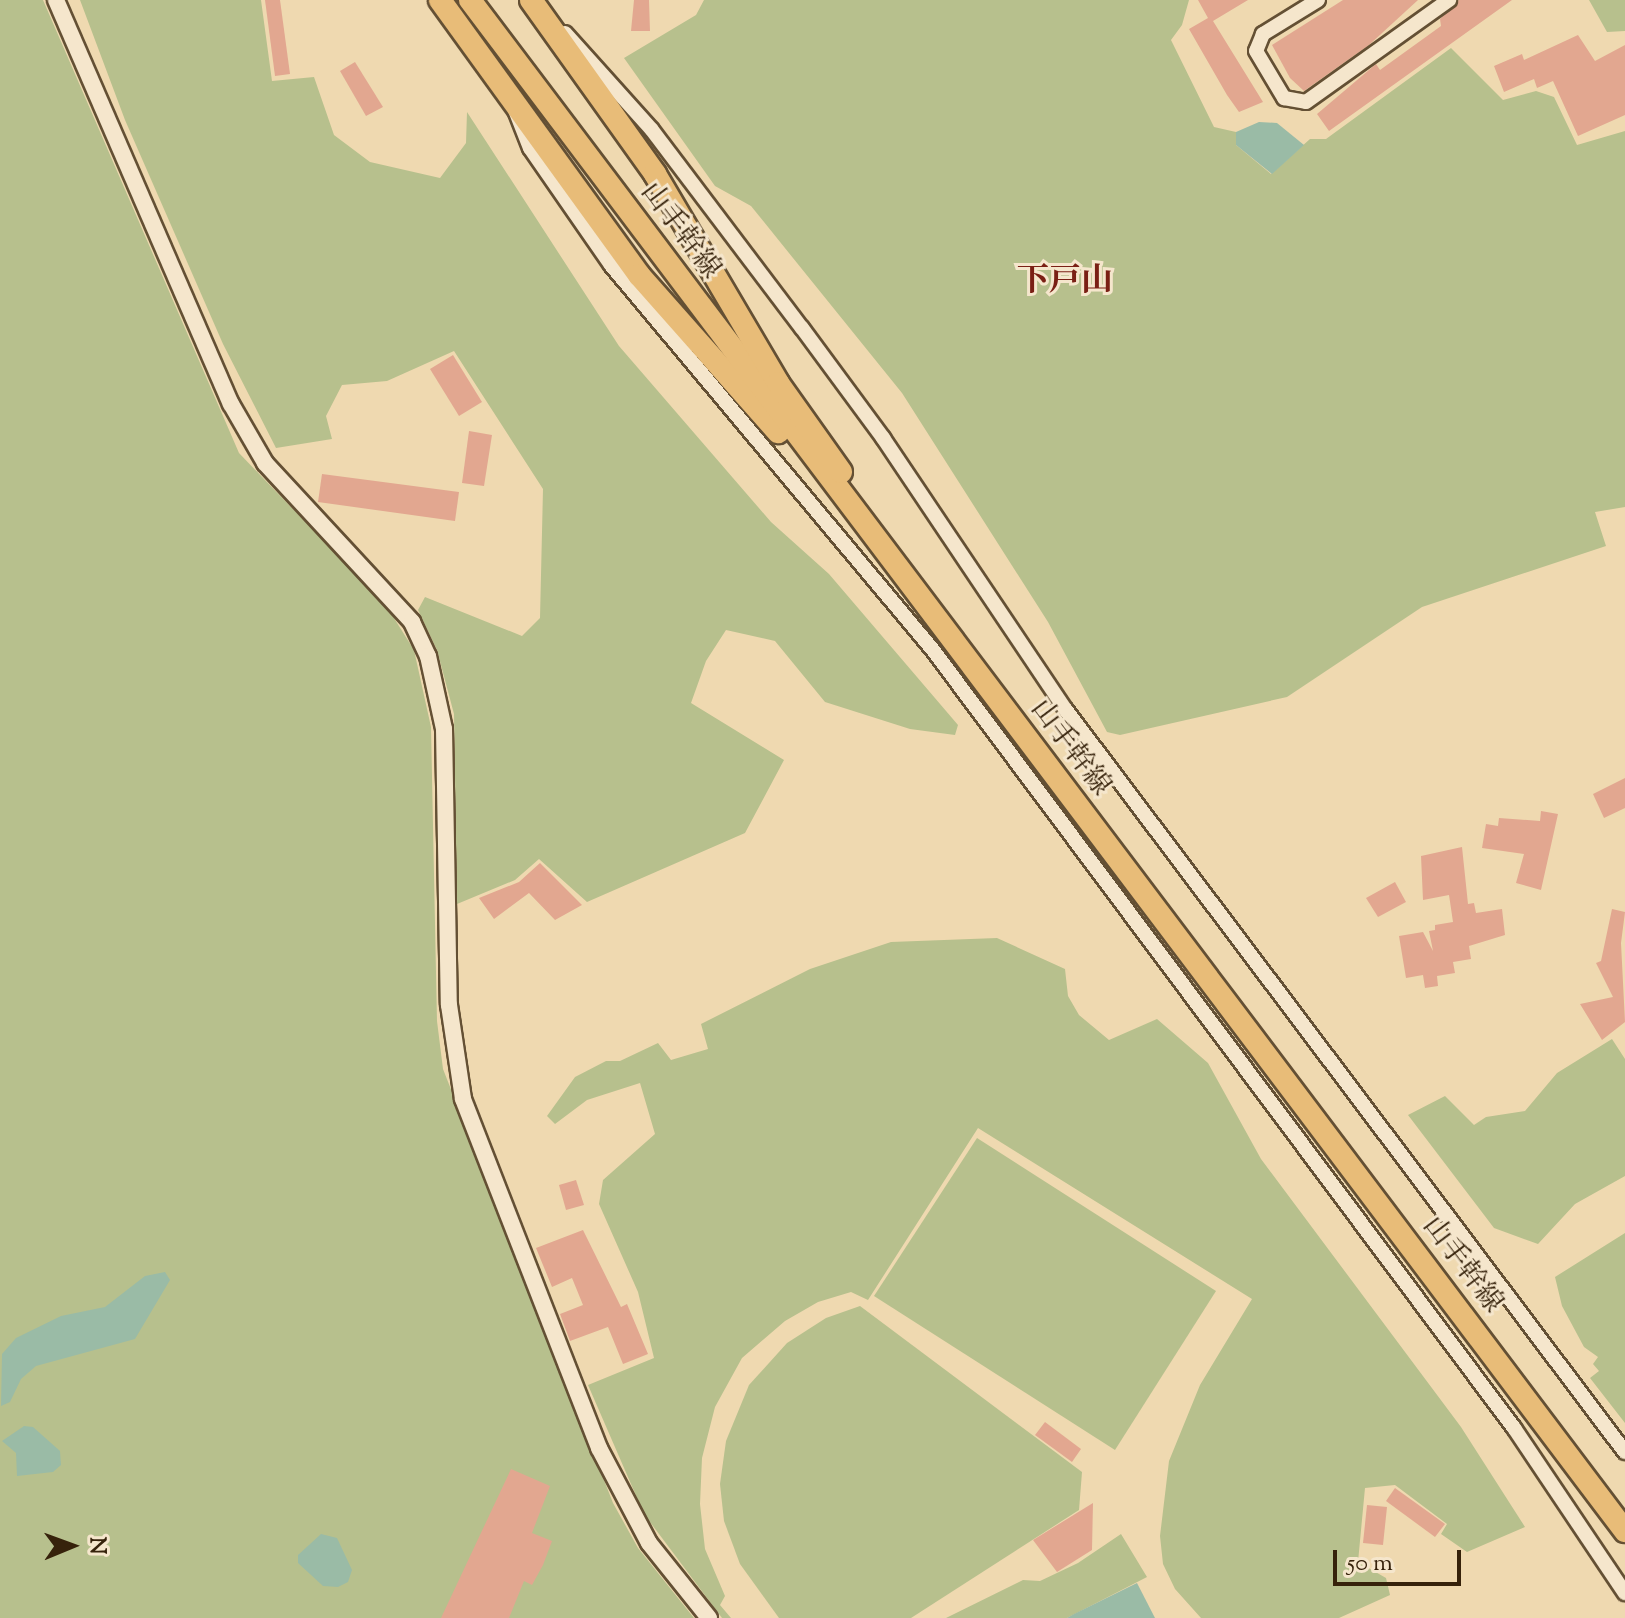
<!DOCTYPE html>
<meta charset="utf-8">
<style>
body{margin:0}
#map{position:relative;width:1625px;height:1618px;overflow:hidden;background:#efd9b0;font-family:"Sorts Mill Goudy","Noto Serif JP",serif}
div>[style]{position:absolute}
[style*='--x']{left:calc(var(--x)*1px);top:calc(var(--y)*1px);width:calc(var(--w)*1px);rotate:calc(var(--a)*1deg)}
.green>*{inset:0;background:#b7c08d}
.water>*{inset:0;background:#9abba6}
.building>*{inset:0;background:#e2a790}
.roads{filter:drop-shadow(2px 0 #645034) drop-shadow(-2px 0 #645034) drop-shadow(0 2px #645034) drop-shadow(0 -2px #645034)}
.minor>*{height:14px;margin:-7px;padding:0 7px;transform-origin:7px;border-radius:7px;background:#f5e6cc}
.tertiary>*{height:16px;margin:-8px;padding:0 8px;transform-origin:8px;border-radius:8px;background:#f5e6cc}
.primary>*{height:22px;margin:-11px;padding:0 11px;transform-origin:11px;border-radius:11px;background:#e8bc78}
span{translate:-50% -50%;white-space:nowrap;text-align:center;line-height:1.15;-webkit-text-stroke:6px #f5e6cc;paint-order:stroke}
.street-label{font-size:28px;color:#36220b}
.quarter-label{font-size:32px;color:#7a1f14;font-weight:700}
.north{position:absolute;left:32px;top:1506px;width:80px;height:80px;-webkit-text-stroke:6px #f5e6cc;paint-order:stroke;rotate:89deg;font-size:22px;font-weight:700;line-height:32px;text-align:center;color:#36220b}
.north::after{content:'';display:block;margin:auto;width:28px;height:36px;background:#36220b;clip-path:polygon(50% 0,100% 100%,50% 72%,0 100%)}
.scale{position:absolute;left:1333px;top:1550px;width:128px;height:36px;box-sizing:border-box;border:4px solid #36220b;border-top:0;padding-left:10px;font-size:24px;line-height:28px;white-space:nowrap;color:#36220b;-webkit-text-stroke:6px #f5e6cc;paint-order:stroke}
</style>
<div id="map">
<div class="green">
<div style="clip-path:polygon(0 0,43px 0,239px 453px,387px 607px,414px 650px,431px 727px,437px 1021px,443px 1069px,613px 1503px,638px 1548px,694px 1618px,0 1618px)"></div>
<div style="clip-path:polygon(80px 0,261px 0,272px 81px,314px 77px,334px 135px,370px 162px,440px 178px,466px 143px,467px 112px,619px 346px,771px 522px,829px 574px,958px 725px,955px 735px,910px 729px,825px 702px,775px 641px,726px 630px,706px 661px,691px 703px,784px 760px,745px 833px,587px 902px,539px 859px,515px 880px,457px 904px,454px 714px,437px 650px,418px 610px,425px 597px,522px 636px,540px 618px,543px 489px,454px 351px,387px 381px,342px 385px,326px 416px,332px 439px,276px 448px,223px 344px,125px 120px)"></div>
<div style="clip-path:polygon(704px 0,1189px 0,1182px 25px,1171px 40px,1214px 127px,1236px 132px,1236px 145px,1271px 174px,1310px 139px,1326px 139px,1451px 48px,1503px 100px,1536px 91px,1554px 97px,1577px 145px,1625px 131px,1625px 507px,1595px 512px,1606px 546px,1422px 607px,1287px 697px,1120px 735px,1107px 732px,1048px 622px,902px 393px,751px 206px,715px 186px,624px 58px,696px 15px)"></div>
<div style="clip-path:polygon(1589px 0,1625px 0,1625px 31px,1607px 32px)"></div>
<div style="clip-path:polygon(997px 938px,1065px 969px,1068px 996px,1079px 1015px,1109px 1040px,1157px 1019px,1208px 1063px,1261px 1159px,1461px 1427px,1525px 1527px,1467px 1552px,1441px 1534px,1447px 1524px,1395px 1485px,1365px 1488px,1358px 1562px,1386px 1578px,1390px 1595px,1339px 1618px,1201px 1618px,1175px 1589px,1163px 1564px,1160px 1536px,1169px 1461px,1200px 1385px,1252px 1299px,978px 1128px,868px 1300px,851px 1292px,818px 1302px,785px 1321px,742px 1358px,715px 1407px,702px 1458px,700px 1504px,705px 1549px,725px 1596px,720px 1605px,731px 1618px,722px 1618px,644px 1514px,588px 1385px,654px 1358px,638px 1292px,599px 1204px,603px 1180px,655px 1134px,640px 1083px,587px 1100px,555px 1124px,547px 1116px,575px 1077px,606px 1061px,620px 1061px,658px 1043px,671px 1060px,708px 1049px,701px 1024px,810px 969px,891px 942px)"></div>
<div style="clip-path:polygon(1612px 1039px,1625px 1059px,1625px 1176px,1575px 1204px,1538px 1244px,1494px 1228px,1408px 1115px,1445px 1096px,1474px 1125px,1486px 1117px,1525px 1111px,1557px 1073px)"></div>
<div style="clip-path:polygon(977px 1138px,1216px 1291px,1115px 1450px,874px 1296px)"></div>
<div style="clip-path:polygon(1625px 1233px,1625px 1423px,1590px 1378px,1599px 1371px,1593px 1364px,1598px 1357px,1584px 1347px,1562px 1306px,1555px 1277px)"></div>
<div style="clip-path:polygon(860px 1306px,1082px 1472px,1079px 1510px,911px 1618px,779px 1618px,740px 1564px,724px 1521px,720px 1484px,726px 1441px,749px 1385px,787px 1343px,826px 1318px)"></div>
<div style="clip-path:polygon(1121px 1534px,1147px 1577px,1067px 1618px,946px 1618px,1023px 1580px,1040px 1581px,1078px 1563px)"></div>
</div>
<div class="water">
<div style="clip-path:polygon(1259px 122px,1277px 123px,1304px 145px,1272px 174px,1236px 145px,1236px 132px)"></div>
<div style="clip-path:polygon(165px 1272px,170px 1280px,135px 1339px,36px 1366px,21px 1379px,10px 1402px,1px 1406px,2px 1354px,16px 1338px,61px 1316px,105px 1307px,145px 1276px)"></div>
<div style="clip-path:polygon(24px 1426px,33px 1427px,60px 1451px,61px 1465px,53px 1472px,17px 1476px,16px 1453px,2px 1441px)"></div>
<div style="clip-path:polygon(321px 1534px,337px 1538px,352px 1570px,348px 1582px,338px 1587px,323px 1586px,298px 1563px,298px 1555px)"></div>
<div style="clip-path:polygon(1137px 1583px,1155px 1618px,1067px 1618px,1074px 1614px)"></div>
</div>
<div class="building">
<div style="clip-path:polygon(265px 0,280px 0,290px 74px,275px 76px)"></div>
<div style="clip-path:polygon(634px 0,649px 0,650px 31px,631px 31px)"></div>
<div style="clip-path:polygon(1198px 0,1248px 0,1213px 21px,1263px 102px,1239px 112px,1227px 95px,1189px 29px,1208px 18px)"></div>
<div style="clip-path:polygon(1343px 0,1418px 0,1369px 45px,1304px 91px,1290px 78px,1272px 45px)"></div>
<div style="clip-path:polygon(1459px 0,1512px 0,1329px 131px,1317px 114px,1376px 64px,1380px 70px,1441px 26px,1440px 19px)"></div>
<div style="clip-path:polygon(1578px 35px,1595px 61px,1625px 45px,1625px 115px,1578px 136px,1553px 81px,1537px 88px,1534px 79px,1504px 92px,1494px 66px,1522px 54px,1524px 60px)"></div>
<div style="clip-path:polygon(355px 62px,383px 107px,366px 116px,340px 71px)"></div>
<div style="clip-path:polygon(453px 355px,482px 402px,459px 416px,430px 369px)"></div>
<div style="clip-path:polygon(469px 431px,492px 435px,484px 486px,462px 483px)"></div>
<div style="clip-path:polygon(322px 474px,459px 492px,455px 521px,318px 502px)"></div>
<div style="clip-path:polygon(1625px 778px,1625px 808px,1604px 818px,1593px 794px)"></div>
<div style="clip-path:polygon(1541px 811px,1558px 814px,1541px 890px,1516px 883px,1524px 854px,1482px 848px,1486px 824px,1498px 826px,1499px 818px,1540px 821px)"></div>
<div style="clip-path:polygon(1462px 847px,1468px 904px,1474px 903px,1476px 913px,1502px 909px,1505px 935px,1469px 946px,1471px 959px,1453px 962px,1455px 973px,1437px 976px,1438px 986px,1425px 988px,1423px 975px,1406px 978px,1399px 936px,1423px 932px,1433px 951px,1429px 931px,1435px 930px,1435px 925px,1453px 922px,1449px 895px,1423px 900px,1421px 856px)"></div>
<div style="clip-path:polygon(540px 863px,582px 905px,555px 920px,529px 893px,494px 919px,479px 898px,519px 882px)"></div>
<div style="clip-path:polygon(1395px 882px,1406px 902px,1378px 917px,1366px 898px)"></div>
<div style="clip-path:polygon(1612px 909px,1625px 912px,1621px 943px,1625px 1022px,1602px 1040px,1580px 1004px,1613px 997px,1596px 963px,1601px 961px)"></div>
<div style="clip-path:polygon(576px 1180px,584px 1205px,566px 1210px,559px 1185px)"></div>
<div style="clip-path:polygon(583px 1230px,621px 1307px,627px 1304px,648px 1354px,623px 1364px,608px 1327px,570px 1341px,560px 1314px,583px 1305px,572px 1278px,552px 1287px,536px 1248px)"></div>
<div style="clip-path:polygon(1045px 1422px,1081px 1449px,1072px 1462px,1035px 1435px)"></div>
<div style="clip-path:polygon(511px 1469px,550px 1486px,532px 1533px,552px 1541px,543px 1565px,532px 1585px,524px 1581px,509px 1618px,441px 1618px)"></div>
<div style="clip-path:polygon(1395px 1488px,1445px 1524px,1435px 1537px,1386px 1501px)"></div>
<div style="clip-path:polygon(1093px 1503px,1092px 1550px,1057px 1572px,1033px 1540px)"></div>
<div style="clip-path:polygon(1367px 1505px,1387px 1507px,1383px 1545px,1363px 1543px)"></div>
</div>
<div class="roads">
<div class="minor">
<div style="--x:1318;--y:0;--w:65;--a:148.3"></div>
<div style="--x:1263;--y:34;--w:18;--a:112"></div>
<div style="--x:1256;--y:51;--w:55;--a:59.2"></div>
<div style="--x:1284;--y:98;--w:22;--a:10"></div>
<div style="--x:1306;--y:102;--w:176;--a:-35.5"></div>
<div style="--x:565;--y:33;--w:130;--a:48.1"></div>
<div style="--x:652;--y:130;--w:248;--a:52.9"></div>
<div style="--x:802;--y:328;--w:137;--a:53.6"></div>
<div style="--x:883;--y:438;--w:328;--a:56.1"></div>
<div style="--x:1066;--y:710;--w:929;--a:53.01"></div>
<div style="--x:515;--y:110;--w:41;--a:68.5"></div>
<div style="--x:530;--y:148;--w:142;--a:55.3"></div>
<div style="--x:611;--y:265;--w:502;--a:50.09"></div>
<div style="--x:933;--y:650;--w:971;--a:53.25"></div>
<div style="--x:1514;--y:1428;--w:199;--a:56.1"></div>
</div>
<div class="tertiary">
<div style="--x:56;--y:0;--w:440;--a:66.6"></div>
<div style="--x:231;--y:404;--w:68;--a:60"></div>
<div style="--x:265;--y:463;--w:217;--a:47.2"></div>
<div style="--x:412;--y:622;--w:38;--a:65"></div>
<div style="--x:428;--y:656;--w:75;--a:77.6"></div>
<div style="--x:444;--y:729;--w:276;--a:89"></div>
<div style="--x:449;--y:1005;--w:95;--a:81.5"></div>
<div style="--x:463;--y:1099;--w:375;--a:68.7"></div>
<div style="--x:599;--y:1448;--w:107;--a:62.2"></div>
<div style="--x:649;--y:1543;--w:96;--a:51.3"></div>
</div>
<div class="primary">
<div style="--x:440;--y:0;--w:339;--a:54.1"></div>
<div style="--x:639;--y:275;--w:210;--a:48.5"></div>
<div style="--x:470;--y:0;--w:1918;--a:52.97"></div>
<div style="--x:531;--y:0;--w:214;--a:54.5"></div>
<div style="--x:655;--y:174;--w:243;--a:59.5"></div>
<div style="--x:778;--y:383;--w:109;--a:54.7"></div>
</div>
</div>
<div class="street-label">
<span style="left:680px;top:231px;rotate:53deg">山手幹線</span>
<span style="left:1070px;top:748px;rotate:53deg">山手幹線</span>
<span style="left:1462px;top:1265px;rotate:53deg">山手幹線</span>
</div>
<div class="quarter-label">
<span style="left:1065px;top:282px">下戸山</span>
</div>
<div class="north">N</div>
<div class="scale">50 m</div>
</div>
